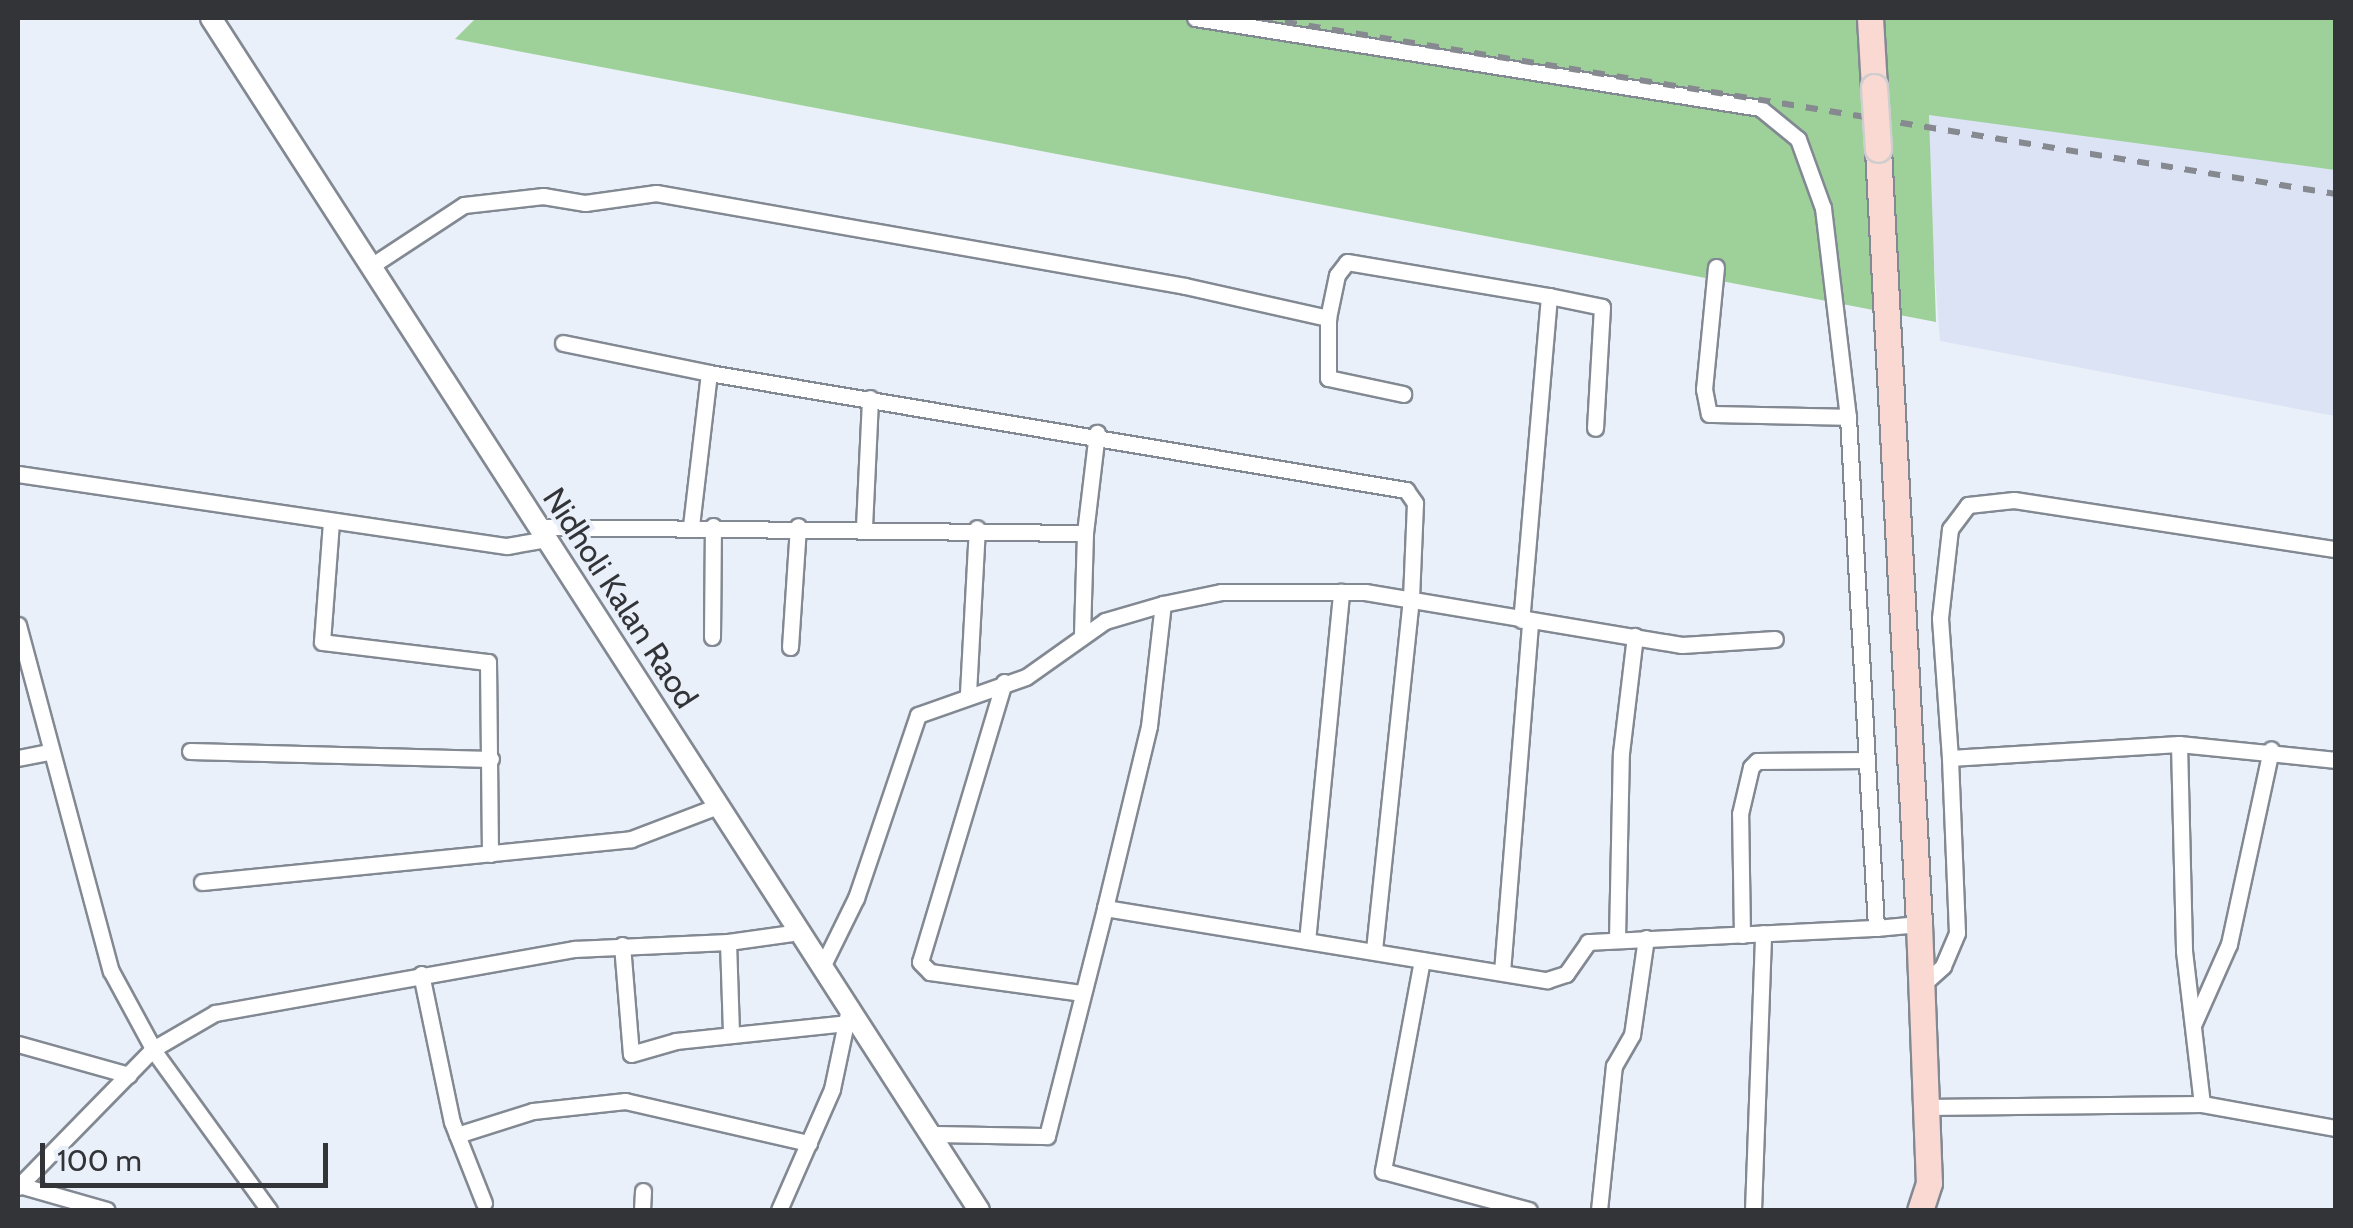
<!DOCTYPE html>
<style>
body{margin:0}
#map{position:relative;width:2353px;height:1228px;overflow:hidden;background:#eaf0fa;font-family:Cabin,sans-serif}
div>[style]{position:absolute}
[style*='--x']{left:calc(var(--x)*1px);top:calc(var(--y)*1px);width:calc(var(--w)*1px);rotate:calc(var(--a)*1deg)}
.built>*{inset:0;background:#dbe3f4}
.green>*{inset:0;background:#9ed199}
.roads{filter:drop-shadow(2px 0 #838992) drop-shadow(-2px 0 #838992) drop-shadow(0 2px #838992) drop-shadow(0 -2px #838992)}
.minor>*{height:15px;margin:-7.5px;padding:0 7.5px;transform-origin:7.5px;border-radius:7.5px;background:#fff}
.tertiary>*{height:20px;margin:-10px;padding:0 10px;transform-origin:10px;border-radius:10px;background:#fff}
.primary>*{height:25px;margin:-12.5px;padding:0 12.5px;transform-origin:12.5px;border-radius:12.5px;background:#fad9d2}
.rail>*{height:6px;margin-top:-3px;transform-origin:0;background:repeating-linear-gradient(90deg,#868990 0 12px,transparent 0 24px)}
.bridges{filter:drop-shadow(2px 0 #cececf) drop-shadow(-2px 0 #cececf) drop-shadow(0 2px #cececf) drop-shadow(0 -2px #cececf)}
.primary-bridge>*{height:25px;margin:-12.5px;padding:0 12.5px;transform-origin:12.5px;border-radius:12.5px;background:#fad9d2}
span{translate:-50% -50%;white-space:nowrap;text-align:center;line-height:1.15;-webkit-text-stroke:8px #eaf0fa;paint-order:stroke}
.street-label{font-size:32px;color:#323438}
.frame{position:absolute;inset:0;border:20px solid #323438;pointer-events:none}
.scale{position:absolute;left:40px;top:1143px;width:288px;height:45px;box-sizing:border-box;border:5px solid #323438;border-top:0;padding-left:12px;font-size:30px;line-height:35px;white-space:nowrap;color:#323438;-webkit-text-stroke:8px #eaf0fa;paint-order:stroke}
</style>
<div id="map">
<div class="built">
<div style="clip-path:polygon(1920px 80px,2335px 140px,2335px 416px,1940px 341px)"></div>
</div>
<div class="green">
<div style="clip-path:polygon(476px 18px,2335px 18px,2335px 170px,1929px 115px,1936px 322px,455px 39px)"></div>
</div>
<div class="roads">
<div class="minor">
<div style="--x:1195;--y:18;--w:572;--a:9.05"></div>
<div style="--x:1760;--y:108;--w:49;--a:39.2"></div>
<div style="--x:1798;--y:139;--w:73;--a:70.1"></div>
<div style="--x:1823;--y:208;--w:210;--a:83.2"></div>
<div style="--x:1848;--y:417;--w:512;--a:86.86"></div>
<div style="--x:1876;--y:928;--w:43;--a:-5.3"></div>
<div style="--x:371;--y:266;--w:111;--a:-33.3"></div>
<div style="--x:464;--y:205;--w:80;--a:-6.5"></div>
<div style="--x:543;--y:196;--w:43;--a:9.5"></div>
<div style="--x:585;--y:203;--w:72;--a:-8"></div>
<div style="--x:656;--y:193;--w:537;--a:9.97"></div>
<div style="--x:1185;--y:286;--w:147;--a:12.6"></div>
<div style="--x:1328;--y:318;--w:44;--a:-78.2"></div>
<div style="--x:1337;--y:275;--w:16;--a:-52"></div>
<div style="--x:1347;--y:262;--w:205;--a:9.6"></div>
<div style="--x:1549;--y:296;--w:325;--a:94.9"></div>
<div style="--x:1716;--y:267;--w:123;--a:95.6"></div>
<div style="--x:1704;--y:389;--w:25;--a:79"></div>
<div style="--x:1709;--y:414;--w:139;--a:1.2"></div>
<div style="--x:1549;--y:296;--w:54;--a:11.7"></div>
<div style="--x:1602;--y:307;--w:121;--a:93.3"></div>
<div style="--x:1328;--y:318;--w:60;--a:90"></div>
<div style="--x:1328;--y:378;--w:77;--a:12"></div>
<div style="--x:563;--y:343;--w:149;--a:11.6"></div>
<div style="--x:18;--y:474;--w:494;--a:8.4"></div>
<div style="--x:507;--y:546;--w:40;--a:-10"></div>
<div style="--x:331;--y:522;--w:120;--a:94.3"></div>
<div style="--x:322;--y:642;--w:167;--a:6.9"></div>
<div style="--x:488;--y:662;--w:192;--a:89.4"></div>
<div style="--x:691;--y:526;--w:154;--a:-83.3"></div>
<div style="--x:709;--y:373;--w:707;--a:9.53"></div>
<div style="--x:1406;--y:490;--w:16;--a:55"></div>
<div style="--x:1415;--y:503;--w:95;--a:92.4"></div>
<div style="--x:1411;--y:598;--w:354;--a:96"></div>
<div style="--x:539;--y:527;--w:546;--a:0.63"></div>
<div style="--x:1085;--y:533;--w:100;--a:91.7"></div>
<div style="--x:864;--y:527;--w:129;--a:-87.3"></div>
<div style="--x:1085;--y:533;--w:101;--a:-83.2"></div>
<div style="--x:18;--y:625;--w:358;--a:75"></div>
<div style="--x:111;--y:971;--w:94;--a:61.5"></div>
<div style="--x:156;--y:1054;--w:193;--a:54.1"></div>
<div style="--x:712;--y:637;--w:111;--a:-89.5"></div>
<div style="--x:790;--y:647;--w:121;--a:-86.2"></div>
<div style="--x:1004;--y:682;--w:292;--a:106.7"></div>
<div style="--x:920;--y:962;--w:14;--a:45"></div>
<div style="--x:930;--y:972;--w:152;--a:7.9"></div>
<div style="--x:968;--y:693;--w:165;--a:-86.9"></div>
<div style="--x:2179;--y:744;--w:207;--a:88.6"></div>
<div style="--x:2184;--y:951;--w:154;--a:83.3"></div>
<div style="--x:190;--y:751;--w:301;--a:1.5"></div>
<div style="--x:18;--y:758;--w:33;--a:-11"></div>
<div style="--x:1950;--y:758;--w:140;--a:-94.1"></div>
<div style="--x:1940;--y:618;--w:90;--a:-83.6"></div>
<div style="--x:1950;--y:529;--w:30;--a:-53"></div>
<div style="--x:1968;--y:505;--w:46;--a:-6.2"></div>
<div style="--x:2014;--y:500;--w:326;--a:8.7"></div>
<div style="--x:202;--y:882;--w:431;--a:-5.7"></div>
<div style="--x:631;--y:839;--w:93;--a:-20.8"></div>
<div style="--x:1105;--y:908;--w:187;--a:-76.4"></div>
<div style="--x:1149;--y:726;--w:123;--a:-83.5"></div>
<div style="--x:1163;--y:604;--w:59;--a:-11.7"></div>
<div style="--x:1221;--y:592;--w:144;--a:0"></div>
<div style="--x:1365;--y:592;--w:321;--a:9.5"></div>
<div style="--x:1682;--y:645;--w:93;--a:-3.7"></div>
<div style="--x:1742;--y:935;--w:121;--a:-90.9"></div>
<div style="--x:1740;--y:814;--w:48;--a:-76.8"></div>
<div style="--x:1751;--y:767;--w:8;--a:-45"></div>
<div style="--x:1757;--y:761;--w:110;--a:-0.5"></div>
<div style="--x:1617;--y:939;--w:186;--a:-88.8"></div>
<div style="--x:1621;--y:753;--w:118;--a:-83.2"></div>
<div style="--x:1307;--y:941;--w:351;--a:-84.4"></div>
<div style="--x:728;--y:942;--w:92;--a:88.1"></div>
<div style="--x:622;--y:945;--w:109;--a:85.3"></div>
<div style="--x:631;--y:1054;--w:47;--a:-16.1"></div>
<div style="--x:676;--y:1041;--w:171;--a:-6"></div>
<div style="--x:1422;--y:960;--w:215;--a:100.5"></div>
<div style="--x:1383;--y:1171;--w:151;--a:15"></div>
<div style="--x:822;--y:967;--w:77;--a:-63.8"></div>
<div style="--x:856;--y:898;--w:193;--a:-71.3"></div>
<div style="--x:918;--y:715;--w:114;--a:-19.4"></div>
<div style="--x:1026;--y:677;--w:97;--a:-35.3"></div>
<div style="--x:1105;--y:621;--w:60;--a:-16.3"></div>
<div style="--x:1502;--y:972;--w:352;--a:-85.4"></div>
<div style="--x:421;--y:974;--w:151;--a:78.2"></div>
<div style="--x:452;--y:1122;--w:87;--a:68.4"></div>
<div style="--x:1920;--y:987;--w:31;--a:-42"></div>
<div style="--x:1943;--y:966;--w:36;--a:-67"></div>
<div style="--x:1957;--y:933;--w:175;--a:-92.3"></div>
<div style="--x:1950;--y:758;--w:229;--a:-3.5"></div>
<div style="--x:2179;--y:744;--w:158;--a:5.8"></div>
<div style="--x:2194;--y:1023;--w:86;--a:-66.1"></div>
<div style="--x:2229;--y:944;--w:199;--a:-77.8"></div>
<div style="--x:18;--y:1044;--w:115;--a:15.6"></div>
<div style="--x:1925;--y:1107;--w:277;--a:-0.6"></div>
<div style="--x:2202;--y:1104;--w:136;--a:10.2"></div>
<div style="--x:930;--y:1134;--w:117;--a:1"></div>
<div style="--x:1047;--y:1136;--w:235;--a:-75.7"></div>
<div style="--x:1105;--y:908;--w:448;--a:9.3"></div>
<div style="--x:1547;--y:980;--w:20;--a:-18"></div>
<div style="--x:1566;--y:974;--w:39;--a:-55"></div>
<div style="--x:1588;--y:942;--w:288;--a:-2.8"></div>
<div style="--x:457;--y:1135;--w:80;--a:-17.5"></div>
<div style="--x:533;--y:1111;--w:93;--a:-6.2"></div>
<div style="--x:625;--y:1101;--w:189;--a:12.9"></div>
<div style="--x:19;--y:1185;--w:91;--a:15.9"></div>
<div style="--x:18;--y:1187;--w:193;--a:-45.6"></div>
<div style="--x:153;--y:1049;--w:72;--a:-30.1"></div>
<div style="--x:215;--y:1013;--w:365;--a:-10.1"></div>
<div style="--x:574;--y:949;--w:154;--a:-2.6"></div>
<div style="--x:728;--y:942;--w:72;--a:-8"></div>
<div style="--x:642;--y:1210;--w:19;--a:-87"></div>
<div style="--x:779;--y:1210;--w:132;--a:-66.3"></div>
<div style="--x:832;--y:1089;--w:78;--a:-78.1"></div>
<div style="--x:1599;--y:1210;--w:145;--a:-84.1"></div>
<div style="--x:1614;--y:1066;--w:36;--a:-60"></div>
<div style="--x:1632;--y:1035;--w:98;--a:-81.8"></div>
<div style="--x:1753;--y:1210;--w:277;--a:-87.9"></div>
</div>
<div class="tertiary">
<div style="--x:211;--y:18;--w:1418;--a:57.21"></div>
</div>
<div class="primary">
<div style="--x:1870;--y:18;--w:69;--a:86.7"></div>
<div style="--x:1878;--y:149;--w:776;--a:86.97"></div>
<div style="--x:1919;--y:924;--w:259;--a:87.8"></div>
<div style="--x:1929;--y:1183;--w:28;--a:108"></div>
</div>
</div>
<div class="rail">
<div style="--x:1261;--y:18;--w:1089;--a:9.3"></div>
</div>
<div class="bridges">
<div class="primary-bridge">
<div style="--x:1874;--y:87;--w:62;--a:86.3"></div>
</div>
</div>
<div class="street-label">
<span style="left:620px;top:598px;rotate:57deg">Nidholi Kalan Raod</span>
</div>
<div class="frame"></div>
<div class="scale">100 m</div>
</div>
